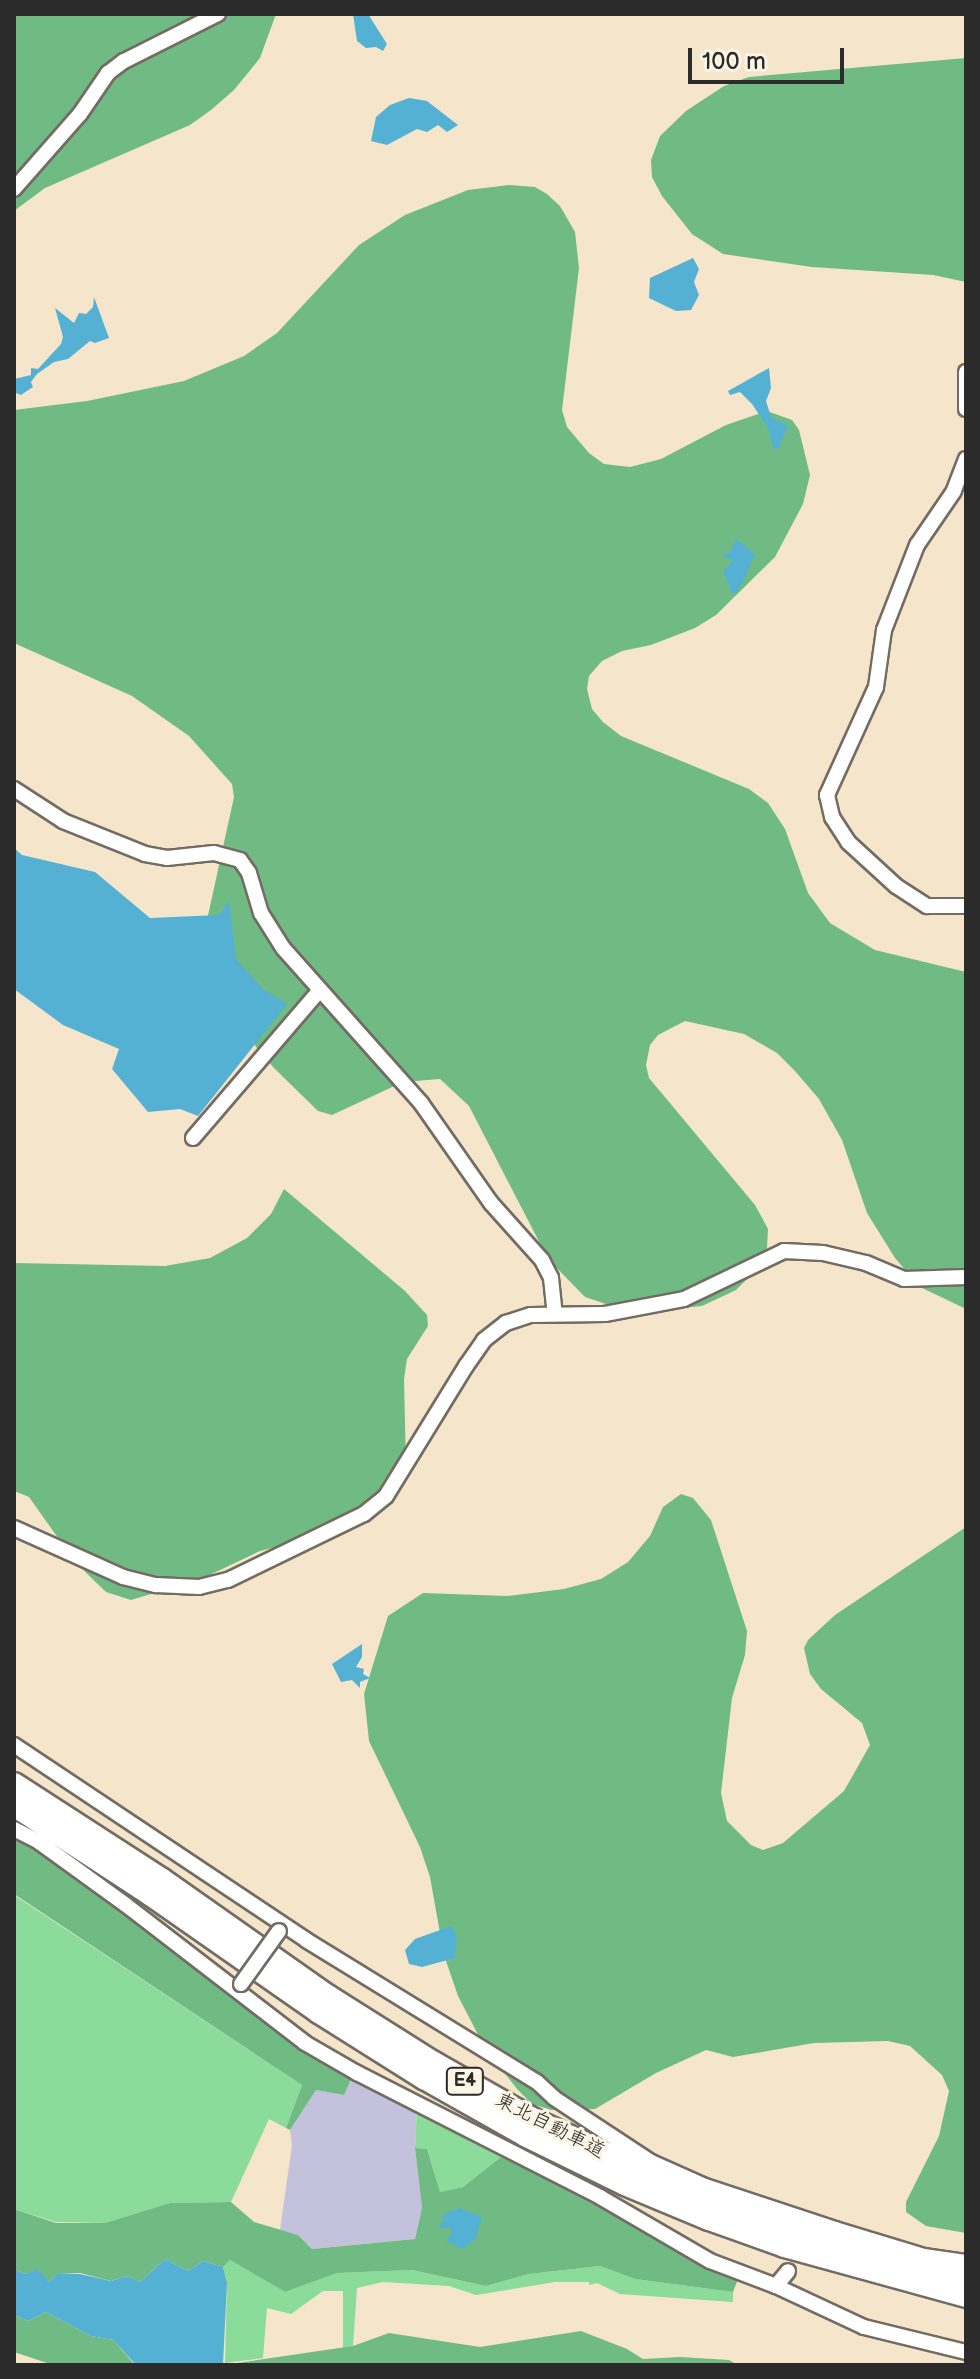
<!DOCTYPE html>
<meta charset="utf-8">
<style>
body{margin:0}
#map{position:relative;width:980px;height:2379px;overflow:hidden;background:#f5e6cb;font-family:"Balsamiq Sans","Klee One",sans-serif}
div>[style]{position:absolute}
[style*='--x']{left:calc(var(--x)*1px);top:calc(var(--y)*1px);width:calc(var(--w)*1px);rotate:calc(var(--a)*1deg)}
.industrial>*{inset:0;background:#c3c1db}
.green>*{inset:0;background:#8bdb9b}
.forest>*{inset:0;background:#70bb83}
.water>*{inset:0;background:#55b1d3}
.roads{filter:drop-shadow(2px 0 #726c63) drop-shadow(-2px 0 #726c63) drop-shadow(0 2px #726c63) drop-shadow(0 -2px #726c63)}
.minor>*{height:14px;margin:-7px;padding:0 7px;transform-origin:7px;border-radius:7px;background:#fff}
.highway>*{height:22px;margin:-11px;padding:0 11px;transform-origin:11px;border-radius:11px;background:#fff}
.bridges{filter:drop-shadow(2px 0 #726c63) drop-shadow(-2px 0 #726c63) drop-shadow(0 2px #726c63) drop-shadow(0 -2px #726c63)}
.minor-bridge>*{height:14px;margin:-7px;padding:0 7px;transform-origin:7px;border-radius:7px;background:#fff}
span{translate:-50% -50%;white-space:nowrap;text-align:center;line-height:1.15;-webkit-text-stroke:6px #fcf5e5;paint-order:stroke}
.shield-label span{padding:2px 6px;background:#fcf5e5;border:2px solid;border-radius:6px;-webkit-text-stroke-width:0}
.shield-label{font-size:18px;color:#2b2b2b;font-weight:700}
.street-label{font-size:20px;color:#2b2b2b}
.frame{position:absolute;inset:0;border:16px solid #2b2b2b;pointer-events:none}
.scale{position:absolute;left:688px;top:48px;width:156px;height:36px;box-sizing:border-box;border:4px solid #2b2b2b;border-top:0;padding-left:10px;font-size:24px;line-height:28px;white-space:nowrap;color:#2b2b2b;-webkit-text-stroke:6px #fcf5e5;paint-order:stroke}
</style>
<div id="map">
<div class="industrial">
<div style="clip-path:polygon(354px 2076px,417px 2109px,415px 2148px,422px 2208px,415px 2239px,312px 2249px,298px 2235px,280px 2230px,292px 2145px,290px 2130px,316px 2090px,344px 2095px)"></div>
</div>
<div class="green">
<div style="clip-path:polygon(14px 1895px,302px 2085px,286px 2128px,269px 2119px,231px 2202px,170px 2203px,105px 2223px,56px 2222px,14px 2209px)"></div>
<div style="clip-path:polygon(417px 2109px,501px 2157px,463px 2187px,440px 2192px,427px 2149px,415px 2148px)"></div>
<div style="clip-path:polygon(230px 2260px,285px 2292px,337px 2273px,412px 2270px,486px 2286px,529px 2274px,600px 2266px,635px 2279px,733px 2292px,733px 2302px,620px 2294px,597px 2283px,589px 2285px,589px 2282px,555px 2282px,476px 2295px,449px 2286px,383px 2282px,357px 2288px,353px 2346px,343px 2348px,343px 2291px,323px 2291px,291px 2314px,267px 2308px,263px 2358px,225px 2363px,227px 2283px,223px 2267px)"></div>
</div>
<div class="forest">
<div style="clip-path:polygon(14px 14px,276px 14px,260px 58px,234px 90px,211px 110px,190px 125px,45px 188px,14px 211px)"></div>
<div style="clip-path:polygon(966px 58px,966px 282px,933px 275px,812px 267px,723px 254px,692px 234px,662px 196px,652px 177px,651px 160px,660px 136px,686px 111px,724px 86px,749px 77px)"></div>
<div style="clip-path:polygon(509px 185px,535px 187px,547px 194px,560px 206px,575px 232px,579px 268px,562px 410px,567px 427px,589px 453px,604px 464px,630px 467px,661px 459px,726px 425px,767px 411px,792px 420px,799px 430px,810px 475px,803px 504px,775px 557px,716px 615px,695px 628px,651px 645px,622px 651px,602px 661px,589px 676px,587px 689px,592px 709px,603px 722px,621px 736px,749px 789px,768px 803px,785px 829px,808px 893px,830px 923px,875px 950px,966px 972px,966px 1309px,920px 1287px,895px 1258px,867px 1213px,842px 1140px,819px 1099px,795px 1071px,777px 1053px,744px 1034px,685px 1021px,658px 1035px,650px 1045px,646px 1065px,649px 1078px,755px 1205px,768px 1229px,767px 1248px,754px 1272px,736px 1290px,702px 1306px,633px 1313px,585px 1297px,548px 1259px,469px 1106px,440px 1079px,403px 1082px,332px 1115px,318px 1111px,274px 1068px,246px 1035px,200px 952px,234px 797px,232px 784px,189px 736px,132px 696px,14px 643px,14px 410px,87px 401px,184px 381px,244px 356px,277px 333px,359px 245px,405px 215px,468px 190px)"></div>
<div style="clip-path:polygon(284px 1189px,405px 1291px,427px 1315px,428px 1326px,407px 1359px,404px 1379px,406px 1466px,400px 1483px,390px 1502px,374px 1518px,351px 1529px,260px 1551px,201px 1579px,131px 1600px,106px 1592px,75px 1562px,29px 1497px,14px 1491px,14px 1263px,165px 1266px,210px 1258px,247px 1238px,271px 1214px)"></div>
<div style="clip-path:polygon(681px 1494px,693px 1498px,711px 1520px,747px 1631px,745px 1655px,732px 1698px,721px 1793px,727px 1821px,751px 1845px,763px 1850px,783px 1843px,844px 1791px,870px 1745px,862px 1723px,821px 1689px,810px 1674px,804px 1648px,808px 1640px,835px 1615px,966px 1527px,966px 2233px,926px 2226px,906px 2212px,906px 2202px,939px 2136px,949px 2091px,942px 2075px,910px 2046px,888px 2041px,814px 2043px,733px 2057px,706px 2050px,656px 2073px,595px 2109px,551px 2110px,532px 2104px,518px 2090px,486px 2050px,458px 1996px,444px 1955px,430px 1877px,420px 1847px,369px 1741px,364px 1694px,388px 1616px,423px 1593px,507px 1596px,564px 1589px,601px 1579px,628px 1562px,650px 1536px,663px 1507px)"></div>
<div style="clip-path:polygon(14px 1832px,353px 2076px,344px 2095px,316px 2090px,290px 2130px,286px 2128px,302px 2085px,14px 1894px)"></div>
<div style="clip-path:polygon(415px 2148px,427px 2149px,440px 2192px,463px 2187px,501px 2157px,591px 2199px,638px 2229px,738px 2279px,733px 2292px,635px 2279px,600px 2266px,529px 2274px,486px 2286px,412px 2270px,337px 2273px,285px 2292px,230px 2260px,223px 2267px,203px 2261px,188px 2271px,165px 2259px,140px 2282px,128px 2276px,111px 2281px,80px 2273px,60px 2273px,49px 2282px,38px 2270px,25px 2274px,14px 2269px,14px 2209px,56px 2223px,105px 2223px,170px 2203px,231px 2202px,254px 2222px,298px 2235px,312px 2249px,415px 2239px,422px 2208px)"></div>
<div style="clip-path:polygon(46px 2312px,91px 2336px,113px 2340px,135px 2365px,53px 2365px,14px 2352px,14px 2315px,28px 2321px)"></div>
<div style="clip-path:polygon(581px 2331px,627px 2349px,643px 2359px,680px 2357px,729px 2360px,738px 2365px,223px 2365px,353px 2346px,389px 2333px,480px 2347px)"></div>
</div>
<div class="water">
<div style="clip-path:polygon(353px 14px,368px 14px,387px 44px,383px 51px,376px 47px,366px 48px,357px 41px)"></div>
<div style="clip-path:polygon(409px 98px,427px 101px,458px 125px,447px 132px,438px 125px,427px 132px,417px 129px,387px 145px,371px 141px,376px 117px,390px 105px)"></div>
<div style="clip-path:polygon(693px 258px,699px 269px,694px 282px,699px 295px,691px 310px,676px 311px,649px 298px,650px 278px)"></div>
<div style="clip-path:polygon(94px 297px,109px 338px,95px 343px,90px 341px,68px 359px,54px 362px,37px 374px,31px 382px,33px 387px,21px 395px,16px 393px,14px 379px,31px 375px,31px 368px,38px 369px,61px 344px,63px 337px,55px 308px,74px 323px,79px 313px,86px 314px,93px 307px)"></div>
<div style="clip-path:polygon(769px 368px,771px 388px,766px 401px,771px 417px,788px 426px,778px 449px,773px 448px,768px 428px,752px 404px,740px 392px,730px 395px,728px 391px)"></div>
<div style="clip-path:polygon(736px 539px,755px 554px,744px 580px,736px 593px,732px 593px,723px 571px,733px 561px,722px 555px,730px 552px)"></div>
<div style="clip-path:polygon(14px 848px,22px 855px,95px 872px,150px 918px,219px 915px,229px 901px,236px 959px,264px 990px,287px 1004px,198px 1116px,180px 1109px,148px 1112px,112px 1069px,119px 1049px,63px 1025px,14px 989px)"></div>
<div style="clip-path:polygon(362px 1644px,362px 1657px,356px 1667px,364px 1669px,363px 1674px,370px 1678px,360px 1682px,360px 1688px,352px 1680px,341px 1682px,332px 1664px)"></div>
<div style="clip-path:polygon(451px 1926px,457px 1937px,455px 1958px,422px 1967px,409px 1964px,405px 1950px,415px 1939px)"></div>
<div style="clip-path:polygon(459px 2208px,482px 2217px,476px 2238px,463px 2249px,446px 2241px,452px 2232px,449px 2227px,441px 2229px,439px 2225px,444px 2220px,442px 2215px)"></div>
<div style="clip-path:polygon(165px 2259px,188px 2271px,203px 2261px,223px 2267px,227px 2283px,223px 2365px,136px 2365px,113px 2340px,91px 2336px,46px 2312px,28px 2321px,14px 2315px,14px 2269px,25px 2274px,38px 2269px,49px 2282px,59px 2273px,80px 2274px,111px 2281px,128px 2276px,140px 2282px)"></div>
</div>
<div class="roads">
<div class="minor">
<div style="--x:14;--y:189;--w:100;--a:-48.7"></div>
<div style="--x:80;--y:114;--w:50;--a:-55.7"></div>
<div style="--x:108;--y:73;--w:20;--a:-37"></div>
<div style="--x:124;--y:61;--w:105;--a:-26.6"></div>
<div style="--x:966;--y:372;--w:37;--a:90"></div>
<div style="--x:966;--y:459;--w:34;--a:111"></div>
<div style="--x:954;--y:491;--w:65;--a:124.4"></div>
<div style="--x:917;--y:545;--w:91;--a:111.2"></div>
<div style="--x:884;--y:630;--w:58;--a:98"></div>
<div style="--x:876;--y:687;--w:119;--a:114.4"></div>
<div style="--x:827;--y:795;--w:23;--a:77"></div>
<div style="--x:832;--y:817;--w:30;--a:57"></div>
<div style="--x:848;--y:842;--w:65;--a:42.5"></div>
<div style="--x:896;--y:886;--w:37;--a:33"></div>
<div style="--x:927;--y:906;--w:39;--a:0"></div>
<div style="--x:14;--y:789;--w:59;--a:33.1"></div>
<div style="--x:63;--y:821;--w:88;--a:21.9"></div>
<div style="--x:145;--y:854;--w:22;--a:10"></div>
<div style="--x:167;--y:858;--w:47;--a:-6.1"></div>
<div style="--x:214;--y:853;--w:27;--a:15"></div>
<div style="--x:240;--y:860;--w:16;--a:55"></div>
<div style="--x:249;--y:873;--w:42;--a:73.3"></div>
<div style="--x:261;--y:913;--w:41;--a:57.8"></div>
<div style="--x:283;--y:948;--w:208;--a:48.3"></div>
<div style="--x:421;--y:1103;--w:122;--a:55"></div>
<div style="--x:491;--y:1203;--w:76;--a:48.2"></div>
<div style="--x:542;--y:1260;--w:20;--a:63"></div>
<div style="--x:551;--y:1278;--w:36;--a:84"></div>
<div style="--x:193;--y:1138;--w:195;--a:-49.4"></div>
<div style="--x:14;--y:1528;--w:120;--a:24.2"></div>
<div style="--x:123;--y:1577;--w:34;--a:14"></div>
<div style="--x:156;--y:1585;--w:43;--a:2.7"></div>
<div style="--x:199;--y:1587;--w:30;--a:-14"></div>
<div style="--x:228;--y:1580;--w:151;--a:-25.9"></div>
<div style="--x:364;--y:1514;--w:28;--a:-39"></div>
<div style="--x:386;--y:1496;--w:153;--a:-58.4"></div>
<div style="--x:466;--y:1366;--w:32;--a:-55"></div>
<div style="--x:484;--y:1340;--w:28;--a:-38"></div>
<div style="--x:506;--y:1323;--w:26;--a:-18"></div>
<div style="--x:531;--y:1315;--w:74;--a:-0.8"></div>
<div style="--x:605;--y:1314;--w:80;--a:-10.8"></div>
<div style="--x:684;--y:1299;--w:111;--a:-25.6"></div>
<div style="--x:784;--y:1251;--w:39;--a:3"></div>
<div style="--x:823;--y:1253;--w:44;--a:13.1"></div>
<div style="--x:866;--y:1263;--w:41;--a:22.8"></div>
<div style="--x:904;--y:1279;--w:62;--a:-1.8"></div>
<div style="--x:14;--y:1745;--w:351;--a:33.7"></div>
<div style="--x:306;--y:1940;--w:271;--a:31.6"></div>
<div style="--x:537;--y:2082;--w:23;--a:43"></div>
<div style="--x:554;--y:2098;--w:116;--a:33.4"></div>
<div style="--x:651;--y:2162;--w:59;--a:24"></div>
<div style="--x:705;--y:2186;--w:137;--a:18.3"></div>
<div style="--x:835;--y:2229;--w:93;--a:16.9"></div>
<div style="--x:924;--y:2256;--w:42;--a:8.1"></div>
<div style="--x:14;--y:1829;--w:28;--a:27"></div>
<div style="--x:39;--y:1842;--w:107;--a:35.9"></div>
<div style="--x:126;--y:1905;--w:226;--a:37.6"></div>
<div style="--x:305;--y:2043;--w:60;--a:30"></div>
<div style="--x:357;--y:2073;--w:273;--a:27"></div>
<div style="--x:600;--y:2197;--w:127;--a:30.2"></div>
<div style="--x:710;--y:2261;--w:71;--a:20.7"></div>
<div style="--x:776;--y:2286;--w:97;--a:25"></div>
<div style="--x:864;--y:2327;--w:105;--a:13.8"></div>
<div style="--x:776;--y:2286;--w:19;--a:-51"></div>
</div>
<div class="highway">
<div style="--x:14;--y:1784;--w:175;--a:32.9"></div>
<div style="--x:161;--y:1879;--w:205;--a:35.1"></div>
<div style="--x:329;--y:1997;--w:124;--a:32.2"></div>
<div style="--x:434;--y:2063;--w:115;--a:29.7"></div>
<div style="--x:534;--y:2120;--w:202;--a:24.9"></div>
<div style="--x:717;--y:2205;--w:79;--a:19.1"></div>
<div style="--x:792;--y:2231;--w:180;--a:14.8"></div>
<div style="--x:14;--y:1805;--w:163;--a:33.2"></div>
<div style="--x:150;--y:1894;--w:206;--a:34.9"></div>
<div style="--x:319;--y:2012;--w:124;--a:32.2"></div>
<div style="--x:424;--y:2078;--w:116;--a:29.4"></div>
<div style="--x:525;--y:2135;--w:111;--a:26.1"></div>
<div style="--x:625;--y:2184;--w:91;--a:22.6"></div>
<div style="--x:709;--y:2219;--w:81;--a:19.6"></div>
<div style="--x:785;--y:2246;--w:188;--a:15.4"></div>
</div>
</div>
<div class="bridges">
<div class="minor-bridge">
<div style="--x:241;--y:1984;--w:65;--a:-54.4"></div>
</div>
</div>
<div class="shield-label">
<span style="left:465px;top:2081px">E4</span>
</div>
<div class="street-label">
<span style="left:550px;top:2126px;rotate:27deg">東北自動車道</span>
</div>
<div class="frame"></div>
<div class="scale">100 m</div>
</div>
